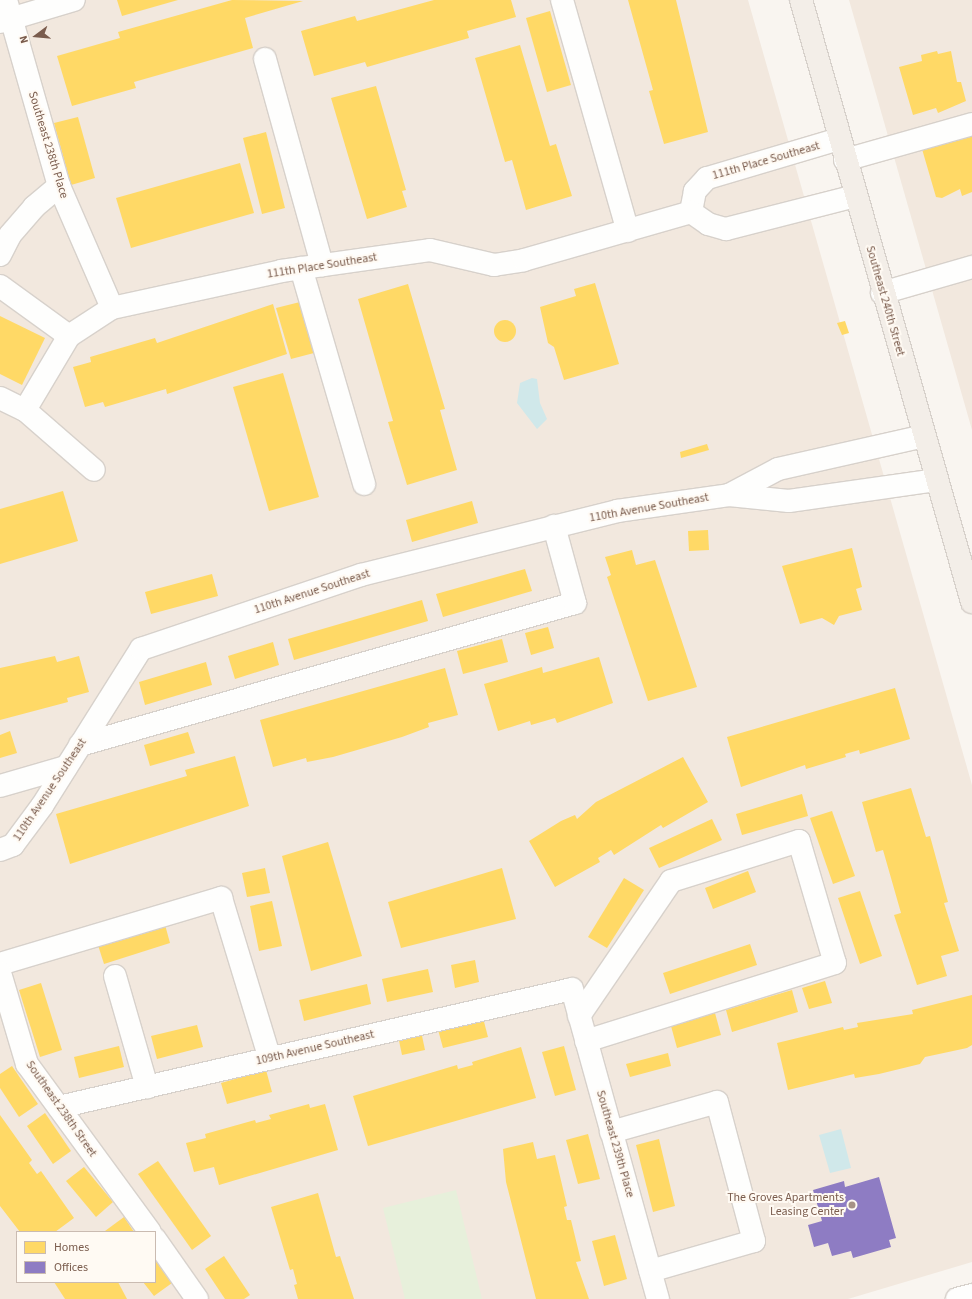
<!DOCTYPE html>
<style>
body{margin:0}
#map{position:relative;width:972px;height:1299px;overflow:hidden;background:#f9f5f0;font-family:"Source Sans 3",sans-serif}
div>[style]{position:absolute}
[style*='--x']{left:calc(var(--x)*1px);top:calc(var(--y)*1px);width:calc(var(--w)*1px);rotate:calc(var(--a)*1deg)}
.residential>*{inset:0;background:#f2e8de}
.green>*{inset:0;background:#e7f0db}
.water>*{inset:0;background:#d0e8ea}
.homes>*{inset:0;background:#ffd966}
.round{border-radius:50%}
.offices>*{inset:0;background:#8e7cc3}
.roads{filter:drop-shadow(1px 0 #d7d1cb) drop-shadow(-1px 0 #d7d1cb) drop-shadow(0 1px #d7d1cb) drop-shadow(0 -1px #d7d1cb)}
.minor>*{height:22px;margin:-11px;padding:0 11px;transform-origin:11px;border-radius:11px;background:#fefefd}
.major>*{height:22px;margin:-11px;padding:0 11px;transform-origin:11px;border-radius:11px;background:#f3eee8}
.dots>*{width:11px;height:11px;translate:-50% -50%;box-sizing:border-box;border:2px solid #fffaf3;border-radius:50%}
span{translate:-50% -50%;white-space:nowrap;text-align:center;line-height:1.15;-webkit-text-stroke:4px #fffaf3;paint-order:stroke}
.street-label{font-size:12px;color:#7a5c4d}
.poi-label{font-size:12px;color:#7a5c4d}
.right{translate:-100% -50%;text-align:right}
.legend{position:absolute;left:16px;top:1231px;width:140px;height:52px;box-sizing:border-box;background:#fffaf3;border:1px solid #cabbb1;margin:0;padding:5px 7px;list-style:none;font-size:12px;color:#7a5c4d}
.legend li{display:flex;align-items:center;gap:8px;height:20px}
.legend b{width:20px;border:1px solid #cabbb1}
.north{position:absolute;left:16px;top:16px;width:40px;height:40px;-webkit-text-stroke:3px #fffaf3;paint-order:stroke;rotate:254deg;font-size:11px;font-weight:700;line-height:16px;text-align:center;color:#7a5c4d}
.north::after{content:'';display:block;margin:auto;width:14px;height:18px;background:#7a5c4d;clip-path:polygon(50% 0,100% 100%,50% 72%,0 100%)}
</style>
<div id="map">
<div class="residential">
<div style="clip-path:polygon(evenodd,0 0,748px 0,972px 785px,972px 1262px,848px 1299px,0 1299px,0 0,17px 1232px,155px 1232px,155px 1282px,17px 1282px,17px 1232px)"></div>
<div style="clip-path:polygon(849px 0,972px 0,972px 430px,866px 59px)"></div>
</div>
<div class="green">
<div style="clip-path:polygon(456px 1190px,482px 1299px,405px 1299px,383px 1208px)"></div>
</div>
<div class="water">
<div style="clip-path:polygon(532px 378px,537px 379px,540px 403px,547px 419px,537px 429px,517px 403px,520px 383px)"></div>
<div style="clip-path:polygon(841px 1129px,851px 1168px,830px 1173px,819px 1135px)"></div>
</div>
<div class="homes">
<div style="clip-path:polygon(117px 0,178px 0,122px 16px)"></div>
<div style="clip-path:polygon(232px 0,303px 1px,245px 18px,253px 48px,134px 82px,136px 88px,72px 106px,57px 56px,120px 38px,118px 32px)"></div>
<div style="clip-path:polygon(434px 0,511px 0,516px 17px,467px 31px,469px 38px,367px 67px,365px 62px,314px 76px,301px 31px,355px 16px,357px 21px)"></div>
<div style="clip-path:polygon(628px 0,676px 0,708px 132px,664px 144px,649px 91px,653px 90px)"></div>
<div style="clip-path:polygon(550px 11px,571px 85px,547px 92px,526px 18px)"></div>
<div style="clip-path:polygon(520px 45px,550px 146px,556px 144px,572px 196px,526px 210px,512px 160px,505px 162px,475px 58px)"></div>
<div style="clip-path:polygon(937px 51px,938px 54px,951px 51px,957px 82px,961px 82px,966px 101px,938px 113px,936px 108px,913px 115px,899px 67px,922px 61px,921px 55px)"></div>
<div style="clip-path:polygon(376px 86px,406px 190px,402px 191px,407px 207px,367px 219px,331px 98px)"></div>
<div style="clip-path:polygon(78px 117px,95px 178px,71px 185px,54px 123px)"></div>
<div style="clip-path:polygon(266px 132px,285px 208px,262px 214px,243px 138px)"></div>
<div style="clip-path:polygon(972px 133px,972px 192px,962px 196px,960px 189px,942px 198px,936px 197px,922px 149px)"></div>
<div style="clip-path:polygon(240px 163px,254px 213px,131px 248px,116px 198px)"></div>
<div style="clip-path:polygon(595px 283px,619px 364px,564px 380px,554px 347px,548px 343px,540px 307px,576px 296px,574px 289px)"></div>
<div style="clip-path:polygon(408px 284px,445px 409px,440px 410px,457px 470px,407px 485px,388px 422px,393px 421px,358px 299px)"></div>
<div style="clip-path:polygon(300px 302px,314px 353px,291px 359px,276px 308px)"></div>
<div style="clip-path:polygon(273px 304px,287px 354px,167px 394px,166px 389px,105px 407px,103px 402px,85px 407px,73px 367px,91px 362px,90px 357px,155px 338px,157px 343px)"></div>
<div style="clip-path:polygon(0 316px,45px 338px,22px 385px,0 374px)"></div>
<div class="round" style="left:494px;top:320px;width:22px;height:22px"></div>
<div style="clip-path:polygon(845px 321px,849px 333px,842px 335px,837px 323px)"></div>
<div style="clip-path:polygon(283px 373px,319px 497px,269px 511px,233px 387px)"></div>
<div style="clip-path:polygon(707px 444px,709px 450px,681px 458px,680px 452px)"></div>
<div style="clip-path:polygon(63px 491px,78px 541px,0 564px,0 509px)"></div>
<div style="clip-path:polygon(472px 501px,478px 523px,412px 542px,406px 520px)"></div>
<div style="clip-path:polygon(708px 530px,709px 550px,689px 551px,688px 531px)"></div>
<div style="clip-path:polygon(852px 548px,862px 587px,856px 589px,862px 610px,839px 616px,834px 625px,822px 618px,800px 624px,782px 566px)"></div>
<div style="clip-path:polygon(632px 550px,636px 565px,655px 560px,697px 687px,648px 701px,607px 577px,611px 575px,605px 557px)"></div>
<div style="clip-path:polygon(525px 569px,532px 591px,443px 617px,436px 594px)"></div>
<div style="clip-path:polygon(212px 574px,218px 596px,151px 614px,145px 592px)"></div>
<div style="clip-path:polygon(422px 600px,428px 621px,294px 660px,288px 639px)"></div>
<div style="clip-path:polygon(548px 627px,554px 648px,531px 655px,525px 633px)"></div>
<div style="clip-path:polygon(502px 639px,508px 662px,463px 674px,457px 651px)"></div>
<div style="clip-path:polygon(273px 642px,279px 665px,235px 679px,228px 656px)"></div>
<div style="clip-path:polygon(55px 656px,57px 662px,79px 656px,89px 692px,67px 698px,68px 702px,0 720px,0 668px)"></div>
<div style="clip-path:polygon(599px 657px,613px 703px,557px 723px,555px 718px,531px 725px,530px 721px,498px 731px,484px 684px,542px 667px,543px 673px)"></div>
<div style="clip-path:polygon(206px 662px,212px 685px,145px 705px,139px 682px)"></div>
<div style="clip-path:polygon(445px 668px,458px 715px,428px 723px,429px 727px,402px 737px,333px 757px,307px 762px,306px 758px,273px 767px,260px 720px)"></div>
<div style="clip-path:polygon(895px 688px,910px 739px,860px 754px,859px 750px,845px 754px,846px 757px,806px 769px,805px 765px,741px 787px,727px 737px)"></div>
<div style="clip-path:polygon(10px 731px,17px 753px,0 758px,0 735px)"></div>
<div style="clip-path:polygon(188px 732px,195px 753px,150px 766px,144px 745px)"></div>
<div style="clip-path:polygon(235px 756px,249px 806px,70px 864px,56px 814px,187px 776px,185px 770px)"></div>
<div style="clip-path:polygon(683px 757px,708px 802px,663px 828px,661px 825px,614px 855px,611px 850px,598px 858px,600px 862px,555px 887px,529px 841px,561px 821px,575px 815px,577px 819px,596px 802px)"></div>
<div style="clip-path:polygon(911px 788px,926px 837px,930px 836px,948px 902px,944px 903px,959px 951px,941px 956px,947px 976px,917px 985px,894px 915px,901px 913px,883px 850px,876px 852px,862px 802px)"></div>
<div style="clip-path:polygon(802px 794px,808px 816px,742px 835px,736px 814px)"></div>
<div style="clip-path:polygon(832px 811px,855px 876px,833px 884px,810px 818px)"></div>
<div style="clip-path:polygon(712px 819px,722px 840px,659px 868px,649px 848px)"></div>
<div style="clip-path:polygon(328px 842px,362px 956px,311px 971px,282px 856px)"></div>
<div style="clip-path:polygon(265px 868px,270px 893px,247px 897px,242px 873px)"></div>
<div style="clip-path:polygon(502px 868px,516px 919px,401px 948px,388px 902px)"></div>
<div style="clip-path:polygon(748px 871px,756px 892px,713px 909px,705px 888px)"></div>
<div style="clip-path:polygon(624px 878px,644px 890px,607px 948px,588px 937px)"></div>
<div style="clip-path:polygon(860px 891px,882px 956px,860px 964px,838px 898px)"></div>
<div style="clip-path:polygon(272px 901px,282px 946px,259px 951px,250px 906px)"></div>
<div style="clip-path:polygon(164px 921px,170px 943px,104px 964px,97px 942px)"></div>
<div style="clip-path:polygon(750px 944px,757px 965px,670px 994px,663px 973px)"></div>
<div style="clip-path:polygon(475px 960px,479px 982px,455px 988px,451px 965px)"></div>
<div style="clip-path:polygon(428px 969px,433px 992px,387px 1002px,382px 979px)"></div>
<div style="clip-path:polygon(825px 981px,832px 1003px,809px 1009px,802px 988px)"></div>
<div style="clip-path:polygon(41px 983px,62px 1050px,40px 1057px,19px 990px)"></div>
<div style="clip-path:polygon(367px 984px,371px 1004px,304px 1021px,299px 1000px)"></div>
<div style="clip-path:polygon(792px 990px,798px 1012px,732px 1032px,726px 1010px)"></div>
<div style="clip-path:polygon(972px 995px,972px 1045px,967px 1048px,925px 1057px,920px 1064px,879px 1074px,855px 1078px,854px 1074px,788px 1090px,777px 1043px,843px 1027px,844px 1030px,858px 1027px,857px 1023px,913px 1014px,912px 1010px)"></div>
<div style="clip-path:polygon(715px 1013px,721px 1035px,677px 1048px,671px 1026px)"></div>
<div style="clip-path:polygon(482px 1014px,488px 1037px,443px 1048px,437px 1026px)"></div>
<div style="clip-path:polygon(197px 1025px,203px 1047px,157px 1059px,151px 1036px)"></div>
<div style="clip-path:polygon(421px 1031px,425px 1050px,402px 1055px,398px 1036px)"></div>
<div style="clip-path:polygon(119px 1046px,124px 1067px,79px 1078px,74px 1057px)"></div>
<div style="clip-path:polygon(564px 1046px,576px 1090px,555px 1096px,542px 1052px)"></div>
<div style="clip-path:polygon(521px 1047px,536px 1098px,368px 1146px,353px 1096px,457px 1065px,458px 1069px,473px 1065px,472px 1062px)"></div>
<div style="clip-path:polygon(668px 1053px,671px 1066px,630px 1077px,626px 1064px)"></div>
<div style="clip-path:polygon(12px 1066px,38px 1104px,19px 1117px,0 1088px,0 1074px)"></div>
<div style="clip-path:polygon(266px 1070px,272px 1092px,227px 1104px,221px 1083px)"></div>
<div style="clip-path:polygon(309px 1104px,310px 1108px,325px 1104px,338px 1150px,219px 1185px,214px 1167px,194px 1172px,186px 1143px,206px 1138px,205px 1134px,255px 1120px,256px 1123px,271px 1119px,269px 1115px)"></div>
<div style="clip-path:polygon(45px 1113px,71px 1151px,53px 1164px,27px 1126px)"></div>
<div style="clip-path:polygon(0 1115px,32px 1160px,29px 1163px,37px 1174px,41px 1171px,74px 1218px,55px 1232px,20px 1232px,0 1206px)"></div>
<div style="clip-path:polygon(588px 1134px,600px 1179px,578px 1184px,566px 1140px)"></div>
<div style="clip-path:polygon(659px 1139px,675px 1206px,653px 1212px,636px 1145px)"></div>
<div style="clip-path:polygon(533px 1142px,537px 1159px,555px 1155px,567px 1206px,564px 1207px,567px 1220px,571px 1220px,581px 1261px,576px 1262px,589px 1299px,536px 1299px,506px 1182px,503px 1149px)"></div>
<div style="clip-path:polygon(158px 1161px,211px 1236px,192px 1250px,138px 1174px)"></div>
<div style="clip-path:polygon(84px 1167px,113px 1202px,96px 1217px,66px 1181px)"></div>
<div style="clip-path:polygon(318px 1193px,336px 1257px,340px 1256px,354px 1299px,298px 1299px,294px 1285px,297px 1284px,293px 1269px,290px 1270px,271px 1207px)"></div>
<div style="clip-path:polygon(124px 1217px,134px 1232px,106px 1232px,105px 1231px)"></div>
<div style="clip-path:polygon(615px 1235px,627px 1279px,604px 1286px,592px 1241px)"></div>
<div style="clip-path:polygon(224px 1256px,250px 1295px,244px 1299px,225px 1299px,205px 1269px)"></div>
<div style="clip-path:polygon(155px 1259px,172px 1283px,154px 1296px,143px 1282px,155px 1282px)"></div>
<div style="clip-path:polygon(54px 1282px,118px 1282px,127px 1299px,65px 1299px)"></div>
</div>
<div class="offices">
<div style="clip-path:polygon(879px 1177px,896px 1238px,889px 1240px,891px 1247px,853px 1258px,851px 1251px,832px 1256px,828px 1243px,814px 1247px,808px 1225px,822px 1221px,813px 1190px,844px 1181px,845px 1187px)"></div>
</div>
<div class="roads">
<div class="minor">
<div style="--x:6;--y:0;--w:193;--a:74.1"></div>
<div style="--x:59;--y:186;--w:133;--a:66.5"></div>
<div style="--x:562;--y:0;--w:240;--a:74.1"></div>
<div style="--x:0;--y:22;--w:77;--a:-16.6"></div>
<div style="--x:265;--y:59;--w:214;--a:74.5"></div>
<div style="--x:839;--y:139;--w:138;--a:163.5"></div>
<div style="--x:707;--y:178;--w:18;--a:133"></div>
<div style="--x:695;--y:191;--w:21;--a:101"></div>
<div style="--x:691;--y:212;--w:21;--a:35"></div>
<div style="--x:708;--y:224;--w:19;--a:16"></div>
<div style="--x:726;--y:229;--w:133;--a:-14.3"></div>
<div style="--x:845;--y:160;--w:132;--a:-15.8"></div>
<div style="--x:0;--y:255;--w:22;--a:-63"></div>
<div style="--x:10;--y:235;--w:37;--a:-49"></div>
<div style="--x:34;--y:207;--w:33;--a:-40"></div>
<div style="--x:301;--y:268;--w:225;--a:73.7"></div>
<div style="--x:0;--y:286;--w:85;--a:35.9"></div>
<div style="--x:882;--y:293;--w:94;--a:-16.1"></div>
<div style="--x:0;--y:398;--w:28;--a:26"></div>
<div style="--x:25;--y:410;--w:86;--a:-59.3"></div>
<div style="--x:69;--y:336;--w:51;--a:-33.1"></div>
<div style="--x:112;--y:308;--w:173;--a:-12.3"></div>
<div style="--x:281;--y:271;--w:150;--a:-8"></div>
<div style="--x:430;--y:250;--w:66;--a:13.2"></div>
<div style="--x:494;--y:265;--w:30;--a:-9"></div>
<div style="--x:524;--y:260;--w:174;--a:-16"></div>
<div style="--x:25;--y:410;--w:91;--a:41"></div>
<div style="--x:729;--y:495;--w:55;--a:-28"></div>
<div style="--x:778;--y:469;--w:150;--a:-12.7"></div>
<div style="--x:80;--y:745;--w:515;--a:-16.01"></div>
<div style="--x:575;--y:603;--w:80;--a:-105.3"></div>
<div style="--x:0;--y:786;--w:69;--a:-16.1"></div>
<div style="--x:0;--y:850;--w:14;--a:-21"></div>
<div style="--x:13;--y:845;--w:49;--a:-53.4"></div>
<div style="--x:42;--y:806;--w:186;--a:-57.8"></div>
<div style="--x:141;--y:649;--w:232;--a:-18.6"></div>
<div style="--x:361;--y:575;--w:264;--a:-14"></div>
<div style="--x:617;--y:511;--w:113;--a:-8.1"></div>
<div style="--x:729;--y:495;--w:60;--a:5.7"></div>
<div style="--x:789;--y:501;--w:148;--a:-8.1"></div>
<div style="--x:0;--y:964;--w:231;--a:-16.6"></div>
<div style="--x:221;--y:898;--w:168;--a:73.1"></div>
<div style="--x:0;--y:973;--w:95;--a:73.5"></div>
<div style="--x:27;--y:1064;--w:208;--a:53.8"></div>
<div style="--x:115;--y:976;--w:116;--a:73.9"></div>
<div style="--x:579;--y:1016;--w:163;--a:-55.7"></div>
<div style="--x:671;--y:881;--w:134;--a:-17.4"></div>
<div style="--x:799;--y:841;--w:127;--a:73.6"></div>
<div style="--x:835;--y:963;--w:261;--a:162.6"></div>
<div style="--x:59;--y:1107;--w:526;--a:-12.95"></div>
<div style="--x:572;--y:989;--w:322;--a:74.5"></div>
<div style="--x:611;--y:1132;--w:110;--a:-15.8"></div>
<div style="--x:717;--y:1102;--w:144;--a:75.1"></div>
<div style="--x:754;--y:1241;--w:108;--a:163.9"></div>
<div style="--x:155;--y:1239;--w:73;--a:55"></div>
<div style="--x:957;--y:1299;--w:16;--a:-15"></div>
</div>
<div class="major">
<div style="--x:801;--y:0;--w:626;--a:74.14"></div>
</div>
</div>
<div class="dots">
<div style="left:852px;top:1205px;background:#a69286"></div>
</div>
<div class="street-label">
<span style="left:48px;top:145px;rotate:73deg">Southeast 238th Place</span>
<span style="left:766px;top:161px;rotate:-16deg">111th Place Southeast</span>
<span style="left:322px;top:266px;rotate:-9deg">111th Place Southeast</span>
<span style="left:885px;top:301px;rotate:74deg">Southeast 240th Street</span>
<span style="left:649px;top:508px;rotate:-10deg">110th Avenue Southeast</span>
<span style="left:312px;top:592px;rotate:-18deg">110th Avenue Southeast</span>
<span style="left:50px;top:790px;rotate:-56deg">110th Avenue Southeast</span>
<span style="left:315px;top:1048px;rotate:-13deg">109th Avenue Southeast</span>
<span style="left:61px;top:1109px;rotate:55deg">Southeast 238th Street</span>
<span style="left:615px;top:1144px;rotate:74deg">Southeast 239th Place</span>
</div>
<div class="poi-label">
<span class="right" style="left:844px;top:1205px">The Groves Apartments<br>Leasing Center</span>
</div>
<ul class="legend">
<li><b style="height:11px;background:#ffd966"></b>Homes</li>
<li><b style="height:11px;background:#8e7cc3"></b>Offices</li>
</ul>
<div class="north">N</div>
</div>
